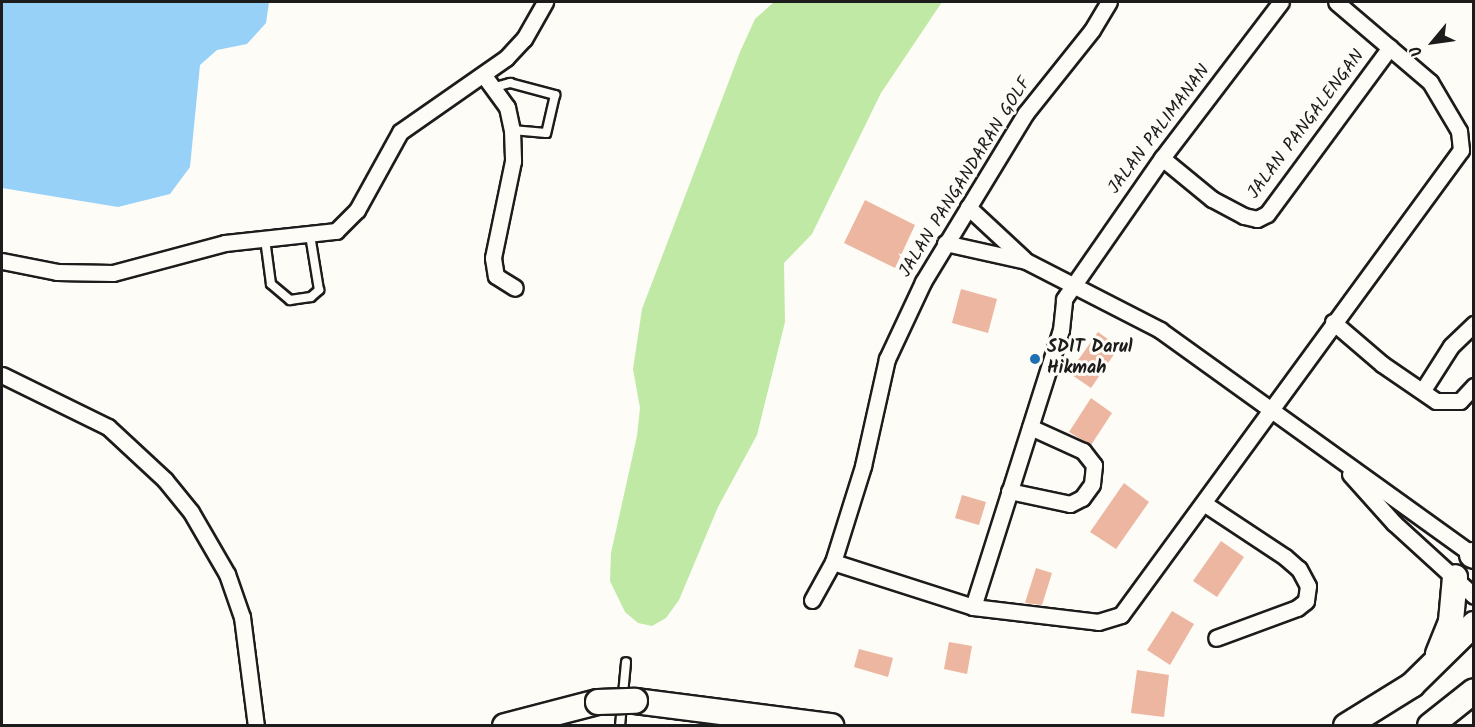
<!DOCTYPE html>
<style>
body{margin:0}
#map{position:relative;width:1475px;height:727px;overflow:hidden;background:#fdfcf7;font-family:Kalam,sans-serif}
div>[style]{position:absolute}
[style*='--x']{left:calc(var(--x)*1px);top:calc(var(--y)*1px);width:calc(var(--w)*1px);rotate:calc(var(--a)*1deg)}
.green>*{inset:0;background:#c0e9a5}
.water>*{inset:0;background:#97d1f7}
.building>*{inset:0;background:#ecb6a0}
.roads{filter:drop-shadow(2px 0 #1c1c1c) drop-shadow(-2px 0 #1c1c1c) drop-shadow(0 2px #1c1c1c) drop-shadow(0 -2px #1c1c1c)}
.service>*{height:8px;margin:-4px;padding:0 4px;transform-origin:4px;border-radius:4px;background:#fdfcf7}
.minor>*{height:15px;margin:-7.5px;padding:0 7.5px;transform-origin:7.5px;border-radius:7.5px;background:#fdfcf7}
.primary>*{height:24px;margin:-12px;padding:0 12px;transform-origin:12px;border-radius:12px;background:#fdfcf7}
.bridges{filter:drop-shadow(2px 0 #1c1c1c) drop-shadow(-2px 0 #1c1c1c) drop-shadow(0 2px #1c1c1c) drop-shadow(0 -2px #1c1c1c)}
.primary-bridge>*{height:24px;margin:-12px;padding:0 12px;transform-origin:12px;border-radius:12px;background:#fdfcf7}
.dots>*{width:16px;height:16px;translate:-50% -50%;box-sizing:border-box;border:3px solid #fdfcf7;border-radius:50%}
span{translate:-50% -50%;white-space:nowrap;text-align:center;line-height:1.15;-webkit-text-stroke:6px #fdfcf7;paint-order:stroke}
.street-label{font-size:18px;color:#1c1c1c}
.poi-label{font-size:18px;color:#1c1c1c;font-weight:700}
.left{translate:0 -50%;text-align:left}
.frame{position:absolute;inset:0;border:3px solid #1c1c1c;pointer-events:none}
.north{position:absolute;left:1403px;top:12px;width:60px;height:60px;-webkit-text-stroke:4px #fdfcf7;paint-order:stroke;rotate:241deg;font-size:16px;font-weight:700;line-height:24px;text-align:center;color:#1c1c1c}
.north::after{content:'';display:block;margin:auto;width:21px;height:27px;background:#1c1c1c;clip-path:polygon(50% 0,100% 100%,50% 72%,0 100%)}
</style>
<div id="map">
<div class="green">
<div style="clip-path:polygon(774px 2px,942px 2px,881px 93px,812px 234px,784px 263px,785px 322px,757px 435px,718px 507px,679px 600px,666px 618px,652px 626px,638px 623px,625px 612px,610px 581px,611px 553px,637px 436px,640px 408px,633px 369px,642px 309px,740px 52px,755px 19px)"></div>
</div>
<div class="water">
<div style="clip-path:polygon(2px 2px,269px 2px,266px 23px,247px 44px,217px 50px,200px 65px,190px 167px,170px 194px,118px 207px,2px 188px)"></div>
</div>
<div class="building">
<div style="clip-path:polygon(865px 200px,915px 225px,895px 268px,844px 243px)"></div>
<div style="clip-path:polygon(961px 289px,997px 299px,988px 333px,952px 323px)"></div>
<div style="clip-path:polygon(1098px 332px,1119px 347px,1091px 388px,1069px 373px)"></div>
<div style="clip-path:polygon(1091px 398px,1112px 413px,1091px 445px,1069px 432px)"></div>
<div style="clip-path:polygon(1124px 483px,1149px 502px,1116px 549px,1090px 532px)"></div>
<div style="clip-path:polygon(962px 495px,986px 502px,979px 525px,955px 518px)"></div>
<div style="clip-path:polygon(1221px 541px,1244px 557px,1217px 597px,1193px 581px)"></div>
<div style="clip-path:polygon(1036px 568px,1052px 573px,1042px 605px,1025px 603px)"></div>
<div style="clip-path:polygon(1172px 611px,1194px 624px,1170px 665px,1147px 650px)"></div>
<div style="clip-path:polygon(949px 642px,972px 646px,967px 674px,944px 669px)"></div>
<div style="clip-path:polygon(859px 649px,893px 658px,888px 677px,854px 667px)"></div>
<div style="clip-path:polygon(1137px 670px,1169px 675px,1164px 717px,1131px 713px)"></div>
</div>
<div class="roads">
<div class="service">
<div style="--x:495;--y:87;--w:16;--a:-15"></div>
<div style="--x:510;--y:83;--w:47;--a:14.9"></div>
<div style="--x:555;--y:95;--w:39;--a:103"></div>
<div style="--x:546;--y:133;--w:34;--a:-175"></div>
<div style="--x:265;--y:239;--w:45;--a:82.4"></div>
<div style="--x:271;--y:284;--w:25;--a:40"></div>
<div style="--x:290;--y:300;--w:21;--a:-8"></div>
<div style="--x:311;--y:297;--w:11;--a:-41"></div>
<div style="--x:319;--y:290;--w:56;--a:-99.3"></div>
<div style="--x:620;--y:726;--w:64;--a:-84.6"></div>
</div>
<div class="minor">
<div style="--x:485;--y:77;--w:37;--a:54"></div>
<div style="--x:507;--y:107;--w:24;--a:78"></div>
<div style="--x:512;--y:130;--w:31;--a:88"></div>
<div style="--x:513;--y:161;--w:99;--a:101.7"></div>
<div style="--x:493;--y:258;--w:18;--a:81"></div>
<div style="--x:496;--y:276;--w:22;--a:32"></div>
<div style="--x:1162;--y:158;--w:65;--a:39.4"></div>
<div style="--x:1212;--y:199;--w:36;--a:28"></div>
<div style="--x:1244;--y:216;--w:13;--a:13"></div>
<div style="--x:1257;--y:219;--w:11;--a:-27"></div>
<div style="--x:1267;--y:214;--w:207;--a:-53.6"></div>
<div style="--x:968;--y:207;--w:76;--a:42.9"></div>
<div style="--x:945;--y:243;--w:83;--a:12.5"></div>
<div style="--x:1026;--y:261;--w:151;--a:27.2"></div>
<div style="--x:1160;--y:330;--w:387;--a:35.7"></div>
<div style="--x:2;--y:261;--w:56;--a:11.3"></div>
<div style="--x:57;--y:272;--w:56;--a:1"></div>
<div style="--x:113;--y:273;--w:116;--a:-15"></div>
<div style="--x:225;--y:243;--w:112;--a:-6.2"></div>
<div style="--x:336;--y:231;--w:30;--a:-45"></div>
<div style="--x:357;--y:210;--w:89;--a:-61.1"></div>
<div style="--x:400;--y:132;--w:129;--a:-34.9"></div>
<div style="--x:506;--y:58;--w:26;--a:-47"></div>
<div style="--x:524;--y:39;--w:43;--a:-60.4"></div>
<div style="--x:1333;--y:322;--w:65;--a:40.6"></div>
<div style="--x:1382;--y:364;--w:65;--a:34.4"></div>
<div style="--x:1436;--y:401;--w:24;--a:0"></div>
<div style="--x:1460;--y:401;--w:21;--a:-47"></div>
<div style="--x:2;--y:375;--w:118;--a:26.1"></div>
<div style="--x:108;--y:427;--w:78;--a:42.9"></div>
<div style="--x:165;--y:480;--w:41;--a:50.9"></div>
<div style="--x:191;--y:512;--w:72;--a:59.9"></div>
<div style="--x:227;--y:574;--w:46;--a:70.8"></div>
<div style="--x:242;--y:617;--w:110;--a:82.7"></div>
<div style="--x:1423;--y:390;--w:52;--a:-57.5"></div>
<div style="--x:1451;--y:346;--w:32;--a:-44"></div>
<div style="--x:1350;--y:474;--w:66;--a:48.1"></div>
<div style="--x:1394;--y:523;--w:108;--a:42.4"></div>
<div style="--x:1009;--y:491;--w:62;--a:12"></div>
<div style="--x:1070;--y:504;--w:13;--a:-27"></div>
<div style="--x:1082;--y:498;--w:17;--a:-54"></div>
<div style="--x:1092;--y:484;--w:19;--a:-84"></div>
<div style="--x:1094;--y:465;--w:18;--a:-128"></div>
<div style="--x:1083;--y:451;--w:58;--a:-155.6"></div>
<div style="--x:1205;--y:504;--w:96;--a:33.5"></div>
<div style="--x:1285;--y:557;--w:18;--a:41"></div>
<div style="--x:1299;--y:569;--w:19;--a:62"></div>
<div style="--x:1308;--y:586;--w:15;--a:98"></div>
<div style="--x:1306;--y:601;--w:11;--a:142"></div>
<div style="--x:1297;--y:608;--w:86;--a:159.7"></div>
<div style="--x:833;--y:562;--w:147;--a:17.8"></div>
<div style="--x:973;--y:607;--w:126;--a:6.8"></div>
<div style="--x:1098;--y:622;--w:24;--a:-17"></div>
<div style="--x:1121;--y:615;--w:576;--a:-53.83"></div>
<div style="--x:1461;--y:150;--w:19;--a:-96"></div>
<div style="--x:1459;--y:131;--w:57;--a:-120.6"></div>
<div style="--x:1430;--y:82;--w:123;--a:-139.6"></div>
<div style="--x:812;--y:600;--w:43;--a:-61.1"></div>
<div style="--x:833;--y:562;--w:101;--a:-72.6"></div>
<div style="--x:863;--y:466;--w:110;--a:-77.4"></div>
<div style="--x:887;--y:359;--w:85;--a:-64.9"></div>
<div style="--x:923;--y:282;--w:197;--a:-58.7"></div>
<div style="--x:1025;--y:114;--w:107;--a:-51.4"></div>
<div style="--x:1092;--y:30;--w:33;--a:-59"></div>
<div style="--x:973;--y:607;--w:291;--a:-72.4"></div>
<div style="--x:1061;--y:330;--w:31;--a:-84"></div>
<div style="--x:1064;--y:299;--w:172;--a:-55.2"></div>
<div style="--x:1162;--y:158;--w:196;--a:-52.7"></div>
</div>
<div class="primary">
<div style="--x:1472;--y:555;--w:2;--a:27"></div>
<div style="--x:1438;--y:654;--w:35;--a:-68"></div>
<div style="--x:1451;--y:621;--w:44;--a:-84.8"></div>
<div style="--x:635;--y:701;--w:198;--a:7.3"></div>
<div style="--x:505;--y:726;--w:96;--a:-14.5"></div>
<div style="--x:1346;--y:726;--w:78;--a:-31.8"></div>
<div style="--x:1412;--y:685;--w:87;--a:-44.5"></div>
<div style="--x:1430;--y:726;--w:56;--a:-38.5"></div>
</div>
</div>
<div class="bridges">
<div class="primary-bridge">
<div style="--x:598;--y:702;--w:37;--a:-2"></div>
</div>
</div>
<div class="dots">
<div style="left:1035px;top:359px;background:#1f6fb2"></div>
</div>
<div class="street-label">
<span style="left:1307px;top:125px;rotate:-53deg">JALAN PANGALENGAN</span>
<span style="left:1160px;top:130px;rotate:-53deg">JALAN PALIMANAN</span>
<span style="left:966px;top:178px;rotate:-58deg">JALAN PANGANDARAN GOLF</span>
</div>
<div class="poi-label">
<span class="left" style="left:1047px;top:359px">SDIT Darul<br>Hikmah</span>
</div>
<div class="frame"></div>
<div class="north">U</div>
</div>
